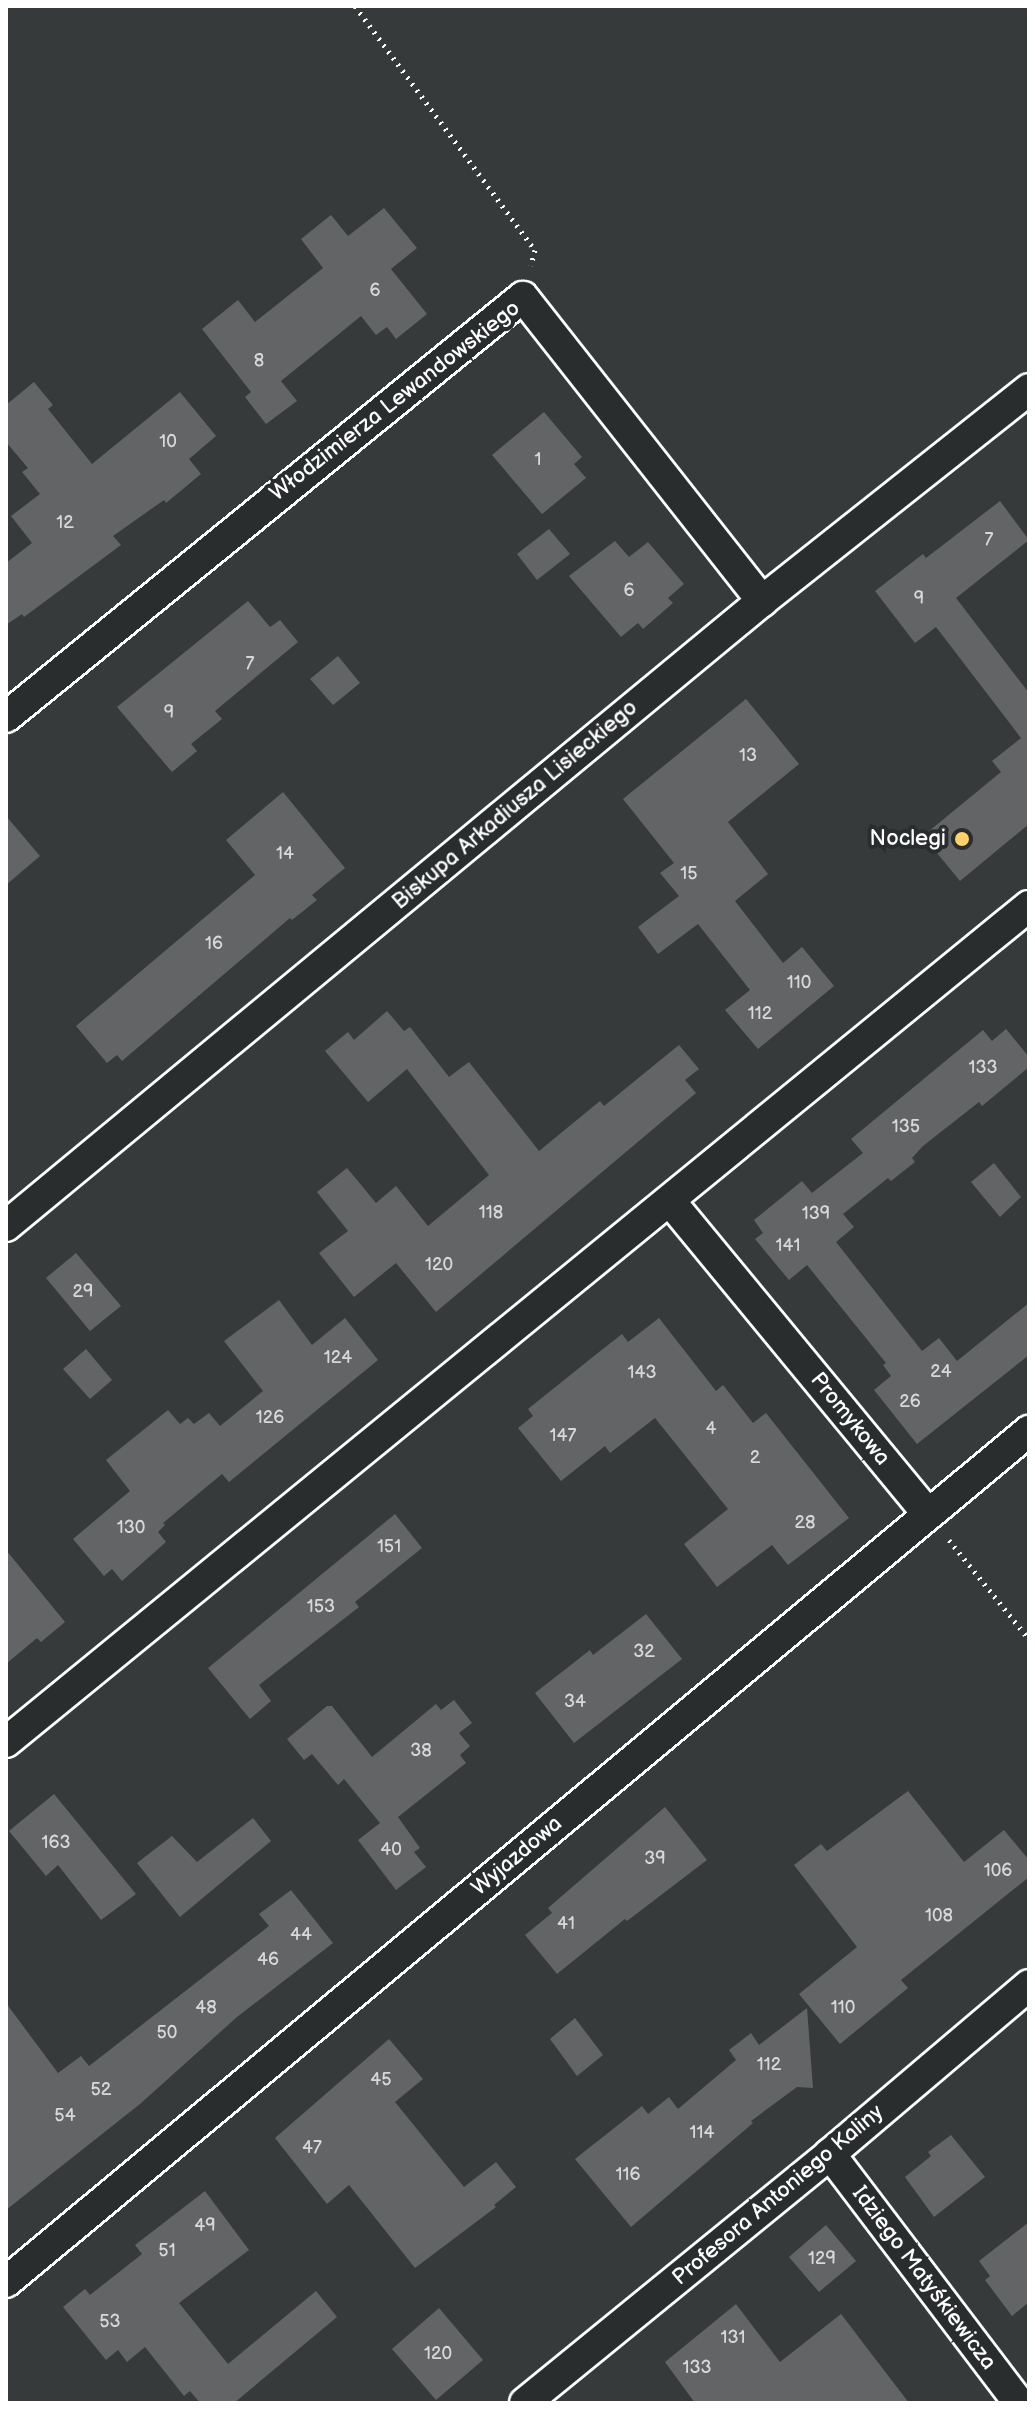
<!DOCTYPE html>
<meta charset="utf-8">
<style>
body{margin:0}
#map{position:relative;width:1035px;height:2409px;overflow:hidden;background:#373a3b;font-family:"Balsamiq Sans",sans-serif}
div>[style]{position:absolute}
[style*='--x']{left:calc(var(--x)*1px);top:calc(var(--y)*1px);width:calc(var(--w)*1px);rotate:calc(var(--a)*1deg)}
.building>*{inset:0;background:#636465}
.path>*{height:5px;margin-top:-2.5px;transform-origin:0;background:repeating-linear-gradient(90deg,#fff 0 2px,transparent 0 8px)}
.roads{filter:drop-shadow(2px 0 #fff) drop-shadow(-2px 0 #fff) drop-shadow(0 2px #fff) drop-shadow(0 -2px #fff)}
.minor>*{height:30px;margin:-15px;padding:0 15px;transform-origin:15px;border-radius:15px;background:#2a2d2e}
.dots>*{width:22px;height:22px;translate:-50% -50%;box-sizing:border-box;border:4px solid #2a2d2e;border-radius:50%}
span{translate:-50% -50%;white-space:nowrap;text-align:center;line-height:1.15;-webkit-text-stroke:8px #2a2d2e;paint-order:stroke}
.number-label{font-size:18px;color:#d8d8d8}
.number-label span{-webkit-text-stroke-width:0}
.street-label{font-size:22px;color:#fff}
.poi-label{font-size:22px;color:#fff}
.right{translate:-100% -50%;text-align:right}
.frame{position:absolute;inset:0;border:8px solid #fff;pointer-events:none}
</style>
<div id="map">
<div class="building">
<div style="clip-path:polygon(384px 208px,417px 248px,391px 269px,427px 314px,396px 339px,387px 327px,376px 335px,361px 316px,281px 381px,297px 401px,266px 424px,245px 397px,251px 392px,202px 329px,238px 300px,255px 322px,323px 268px,301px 239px,331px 215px,348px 236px)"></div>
<div style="clip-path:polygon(34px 382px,53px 405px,48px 409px,92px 464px,180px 392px,216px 436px,189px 459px,201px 474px,166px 503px,164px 500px,113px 536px,121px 545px,24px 617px,22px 614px,6px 625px,6px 563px,32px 543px,11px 516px,40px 494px,22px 472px,28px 468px,6px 442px,6px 405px)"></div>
<div style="clip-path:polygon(544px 412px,582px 457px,574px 464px,586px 478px,542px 514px,492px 455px)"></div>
<div style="clip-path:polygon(1000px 501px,1029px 540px,956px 598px,1029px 693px,1029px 824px,960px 881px,923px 836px,1001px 772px,992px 761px,1021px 738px,936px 627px,915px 643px,875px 591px,923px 554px,926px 558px)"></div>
<div style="clip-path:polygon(549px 529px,570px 554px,537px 580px,517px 554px)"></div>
<div style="clip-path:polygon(615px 541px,629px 557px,648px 542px,684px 584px,668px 598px,673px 603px,643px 629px,638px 623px,621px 637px,569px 576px)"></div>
<div style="clip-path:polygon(248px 601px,270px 627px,280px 620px,298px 642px,215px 711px,222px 719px,191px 744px,197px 751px,172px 772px,117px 707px)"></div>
<div style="clip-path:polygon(338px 656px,360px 683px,333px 705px,310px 679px)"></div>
<div style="clip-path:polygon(746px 699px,799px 764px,728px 822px,768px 874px,735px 901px,783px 963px,802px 947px,834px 986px,758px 1049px,725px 1010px,750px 990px,698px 924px,658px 954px,638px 927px,679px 896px,660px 873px,674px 863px,623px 799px)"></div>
<div style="clip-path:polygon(283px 792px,345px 868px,312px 895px,317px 900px,292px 920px,290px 918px,122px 1061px,117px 1055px,107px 1063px,76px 1026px,255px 875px,226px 840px)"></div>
<div style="clip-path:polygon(6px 816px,40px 856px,6px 885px)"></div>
<div style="clip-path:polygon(387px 1011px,404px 1031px,410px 1027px,449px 1077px,469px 1062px,539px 1151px,600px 1101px,604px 1106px,679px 1045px,699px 1069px,685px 1080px,696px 1093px,436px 1312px,396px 1263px,354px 1297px,319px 1253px,348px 1231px,317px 1192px,347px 1168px,376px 1203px,396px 1186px,428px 1226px,489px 1175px,407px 1069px,368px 1102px,325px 1051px,348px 1032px,354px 1040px)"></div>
<div style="clip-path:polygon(1006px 1029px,1029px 1057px,1029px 1067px,982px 1106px,979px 1102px,923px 1146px,912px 1158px,915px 1162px,891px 1181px,888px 1178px,843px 1214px,854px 1227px,836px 1242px,922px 1351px,939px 1338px,957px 1361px,1029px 1303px,1029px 1355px,917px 1444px,874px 1390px,891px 1376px,883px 1365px,886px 1363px,807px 1265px,789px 1280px,755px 1239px,763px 1233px,754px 1220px,802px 1181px,812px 1193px,863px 1153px,851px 1139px,983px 1030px,992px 1041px)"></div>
<div style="clip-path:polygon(994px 1163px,1021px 1197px,1000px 1217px,971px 1182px)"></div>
<div style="clip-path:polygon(76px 1253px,121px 1306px,90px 1331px,46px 1278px)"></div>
<div style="clip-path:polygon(279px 1300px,312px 1345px,345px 1318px,378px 1360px,229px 1482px,222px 1474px,163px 1523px,165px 1525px,158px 1532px,166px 1542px,122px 1581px,112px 1569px,104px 1576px,73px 1539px,130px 1491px,106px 1460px,168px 1410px,180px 1424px,188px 1418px,194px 1424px,209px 1413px,220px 1426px,263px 1391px,224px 1341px)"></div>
<div style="clip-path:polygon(659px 1318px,716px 1391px,723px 1385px,753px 1423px,766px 1413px,849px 1518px,788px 1565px,772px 1545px,717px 1587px,684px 1544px,728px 1509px,655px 1418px,610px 1453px,605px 1446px,561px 1481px,518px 1428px,533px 1416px,528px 1409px,594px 1356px,622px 1334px,628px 1342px)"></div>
<div style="clip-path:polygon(86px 1349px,112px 1380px,90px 1399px,63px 1369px)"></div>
<div style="clip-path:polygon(395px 1514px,422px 1548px,355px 1602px,359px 1607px,259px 1685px,271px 1701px,250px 1719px,208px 1668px)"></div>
<div style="clip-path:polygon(6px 1550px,65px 1622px,41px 1642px,37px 1638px,6px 1664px)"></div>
<div style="clip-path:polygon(646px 1614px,682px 1659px,574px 1743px,535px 1693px,590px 1650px,593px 1655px)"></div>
<div style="clip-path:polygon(454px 1700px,472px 1723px,459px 1733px,470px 1746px,460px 1755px,466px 1763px,398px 1817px,420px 1848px,414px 1852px,426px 1867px,396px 1890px,358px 1840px,380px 1823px,344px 1779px,338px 1785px,312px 1754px,304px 1760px,287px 1739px,327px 1706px,332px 1706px,372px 1757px,436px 1704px,441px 1710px)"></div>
<div style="clip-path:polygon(908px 1791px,964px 1862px,1004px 1830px,1029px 1860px,1029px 1877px,901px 1980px,908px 1988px,840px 2044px,799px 1994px,857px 1947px,794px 1865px,821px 1844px,827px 1851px)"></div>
<div style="clip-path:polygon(54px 1794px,136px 1894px,101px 1920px,58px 1865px,46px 1876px,9px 1831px)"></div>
<div style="clip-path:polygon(665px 1807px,707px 1860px,627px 1921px,625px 1919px,557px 1974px,525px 1935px,552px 1913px,548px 1908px)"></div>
<div style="clip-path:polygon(253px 1818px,271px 1841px,180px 1917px,137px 1863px,172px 1836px,197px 1862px)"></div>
<div style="clip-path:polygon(291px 1890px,333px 1943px,237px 2017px,140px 2104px,6px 2210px,6px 2003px,58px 2073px,81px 2056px,89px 2066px,269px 1926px,259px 1914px)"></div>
<div style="clip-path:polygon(807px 2008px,813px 2088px,797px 2087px,751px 2121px,753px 2123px,631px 2227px,575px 2159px,642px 2106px,648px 2114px,669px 2097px,678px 2109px,736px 2060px,729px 2050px,751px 2033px,759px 2045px)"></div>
<div style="clip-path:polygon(575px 2018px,603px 2055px,577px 2076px,550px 2039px)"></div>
<div style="clip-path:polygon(389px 2039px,423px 2079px,395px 2102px,464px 2187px,496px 2162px,516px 2187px,494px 2205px,496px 2207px,415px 2268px,349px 2185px,327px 2204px,275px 2138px)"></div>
<div style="clip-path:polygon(951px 2135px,985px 2177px,934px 2217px,905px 2177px,931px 2156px,928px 2152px)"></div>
<div style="clip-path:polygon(205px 2191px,249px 2250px,179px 2303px,228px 2364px,316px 2291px,337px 2317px,234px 2403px,200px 2403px,190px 2391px,184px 2396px,145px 2347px,127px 2362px,118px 2350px,106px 2360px,63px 2307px,85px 2289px,90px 2295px,142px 2254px,135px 2245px)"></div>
<div style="clip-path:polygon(1029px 2222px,1029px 2302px,1012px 2316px,985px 2280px,990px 2276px,979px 2261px)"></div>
<div style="clip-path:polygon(826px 2225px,856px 2261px,819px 2292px,789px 2257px)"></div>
<div style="clip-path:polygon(736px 2304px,780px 2362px,841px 2314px,909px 2403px,695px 2403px,665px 2362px)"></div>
<div style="clip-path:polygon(439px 2308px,483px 2360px,436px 2400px,392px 2349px)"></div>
</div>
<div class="path">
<div style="--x:355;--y:6;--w:303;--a:53.6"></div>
<div style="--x:535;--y:250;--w:16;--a:105"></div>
<div style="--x:949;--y:1540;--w:127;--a:51.1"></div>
</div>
<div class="roads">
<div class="minor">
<div style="--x:6;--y:717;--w:666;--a:-39.09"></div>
<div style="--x:523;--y:297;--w:387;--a:51.8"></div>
<div style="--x:670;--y:1201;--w:406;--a:50.5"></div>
<div style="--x:6;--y:1226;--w:981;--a:-39.58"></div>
<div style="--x:762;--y:601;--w:341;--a:-38.4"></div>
<div style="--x:6;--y:1742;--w:1321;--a:-39.26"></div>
<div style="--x:830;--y:2154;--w:313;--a:52.8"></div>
<div style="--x:6;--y:2282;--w:1331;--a:-39.76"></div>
<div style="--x:525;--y:2403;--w:394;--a:-39.2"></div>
<div style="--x:830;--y:2154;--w:261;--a:-40.3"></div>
</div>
</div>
<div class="dots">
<div style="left:962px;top:839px;background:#ffd166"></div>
</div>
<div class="number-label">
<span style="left:375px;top:291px">6</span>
<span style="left:259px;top:361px">8</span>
<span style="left:168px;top:442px">10</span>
<span style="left:538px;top:460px">1</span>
<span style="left:65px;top:523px">12</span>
<span style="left:989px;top:540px">7</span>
<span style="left:629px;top:591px">6</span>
<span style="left:919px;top:599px">9</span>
<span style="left:250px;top:664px">7</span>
<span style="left:169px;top:713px">9</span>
<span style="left:748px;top:756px">13</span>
<span style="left:285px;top:854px">14</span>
<span style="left:689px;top:874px">15</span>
<span style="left:214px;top:944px">16</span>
<span style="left:799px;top:983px">110</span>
<span style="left:760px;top:1014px">112</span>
<span style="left:983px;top:1068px">133</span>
<span style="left:906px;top:1127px">135</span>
<span style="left:491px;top:1213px">118</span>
<span style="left:816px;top:1214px">139</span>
<span style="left:788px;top:1246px">141</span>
<span style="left:439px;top:1265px">120</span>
<span style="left:83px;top:1292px">29</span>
<span style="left:338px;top:1358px">124</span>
<span style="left:941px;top:1372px">24</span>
<span style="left:642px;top:1373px">143</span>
<span style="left:910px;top:1402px">26</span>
<span style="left:270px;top:1418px">126</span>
<span style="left:711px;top:1429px">4</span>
<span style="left:563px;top:1436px">147</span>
<span style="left:755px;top:1458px">2</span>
<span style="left:805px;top:1523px">28</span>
<span style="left:131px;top:1528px">130</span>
<span style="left:389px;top:1547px">151</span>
<span style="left:321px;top:1607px">153</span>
<span style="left:644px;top:1652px">32</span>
<span style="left:575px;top:1702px">34</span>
<span style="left:421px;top:1751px">38</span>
<span style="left:56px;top:1843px">163</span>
<span style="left:391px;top:1850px">40</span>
<span style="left:655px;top:1859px">39</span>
<span style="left:998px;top:1871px">106</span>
<span style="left:939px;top:1916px">108</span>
<span style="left:566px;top:1924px">41</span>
<span style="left:301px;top:1935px">44</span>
<span style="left:268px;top:1960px">46</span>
<span style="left:206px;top:2008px">48</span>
<span style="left:843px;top:2008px">110</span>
<span style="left:167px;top:2033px">50</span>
<span style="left:769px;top:2065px">112</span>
<span style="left:381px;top:2080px">45</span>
<span style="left:101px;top:2090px">52</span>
<span style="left:65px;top:2116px">54</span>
<span style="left:702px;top:2133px">114</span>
<span style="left:312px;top:2148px">47</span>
<span style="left:628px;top:2175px">116</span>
<span style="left:205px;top:2226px">49</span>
<span style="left:167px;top:2251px">51</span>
<span style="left:822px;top:2259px">129</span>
<span style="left:110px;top:2322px">53</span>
<span style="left:733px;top:2338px">131</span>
<span style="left:438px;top:2354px">120</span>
<span style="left:697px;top:2368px">133</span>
</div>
<div class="street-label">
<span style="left:395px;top:401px;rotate:-38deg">Włodzimierza Lewandowskiego</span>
<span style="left:515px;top:805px;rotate:-40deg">Biskupa Arkadiusza Lisieckiego</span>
<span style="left:850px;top:1419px;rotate:51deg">Promykowa</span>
<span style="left:517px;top:1856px;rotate:-40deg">Wyjazdowa</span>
<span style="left:778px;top:2195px;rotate:-40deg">Profesora Antoniego Kaliny</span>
<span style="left:924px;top:2278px;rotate:53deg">Idziego Matyśkiewicza</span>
</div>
<div class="poi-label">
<span class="right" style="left:946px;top:839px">Noclegi</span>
</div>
<div class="frame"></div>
</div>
